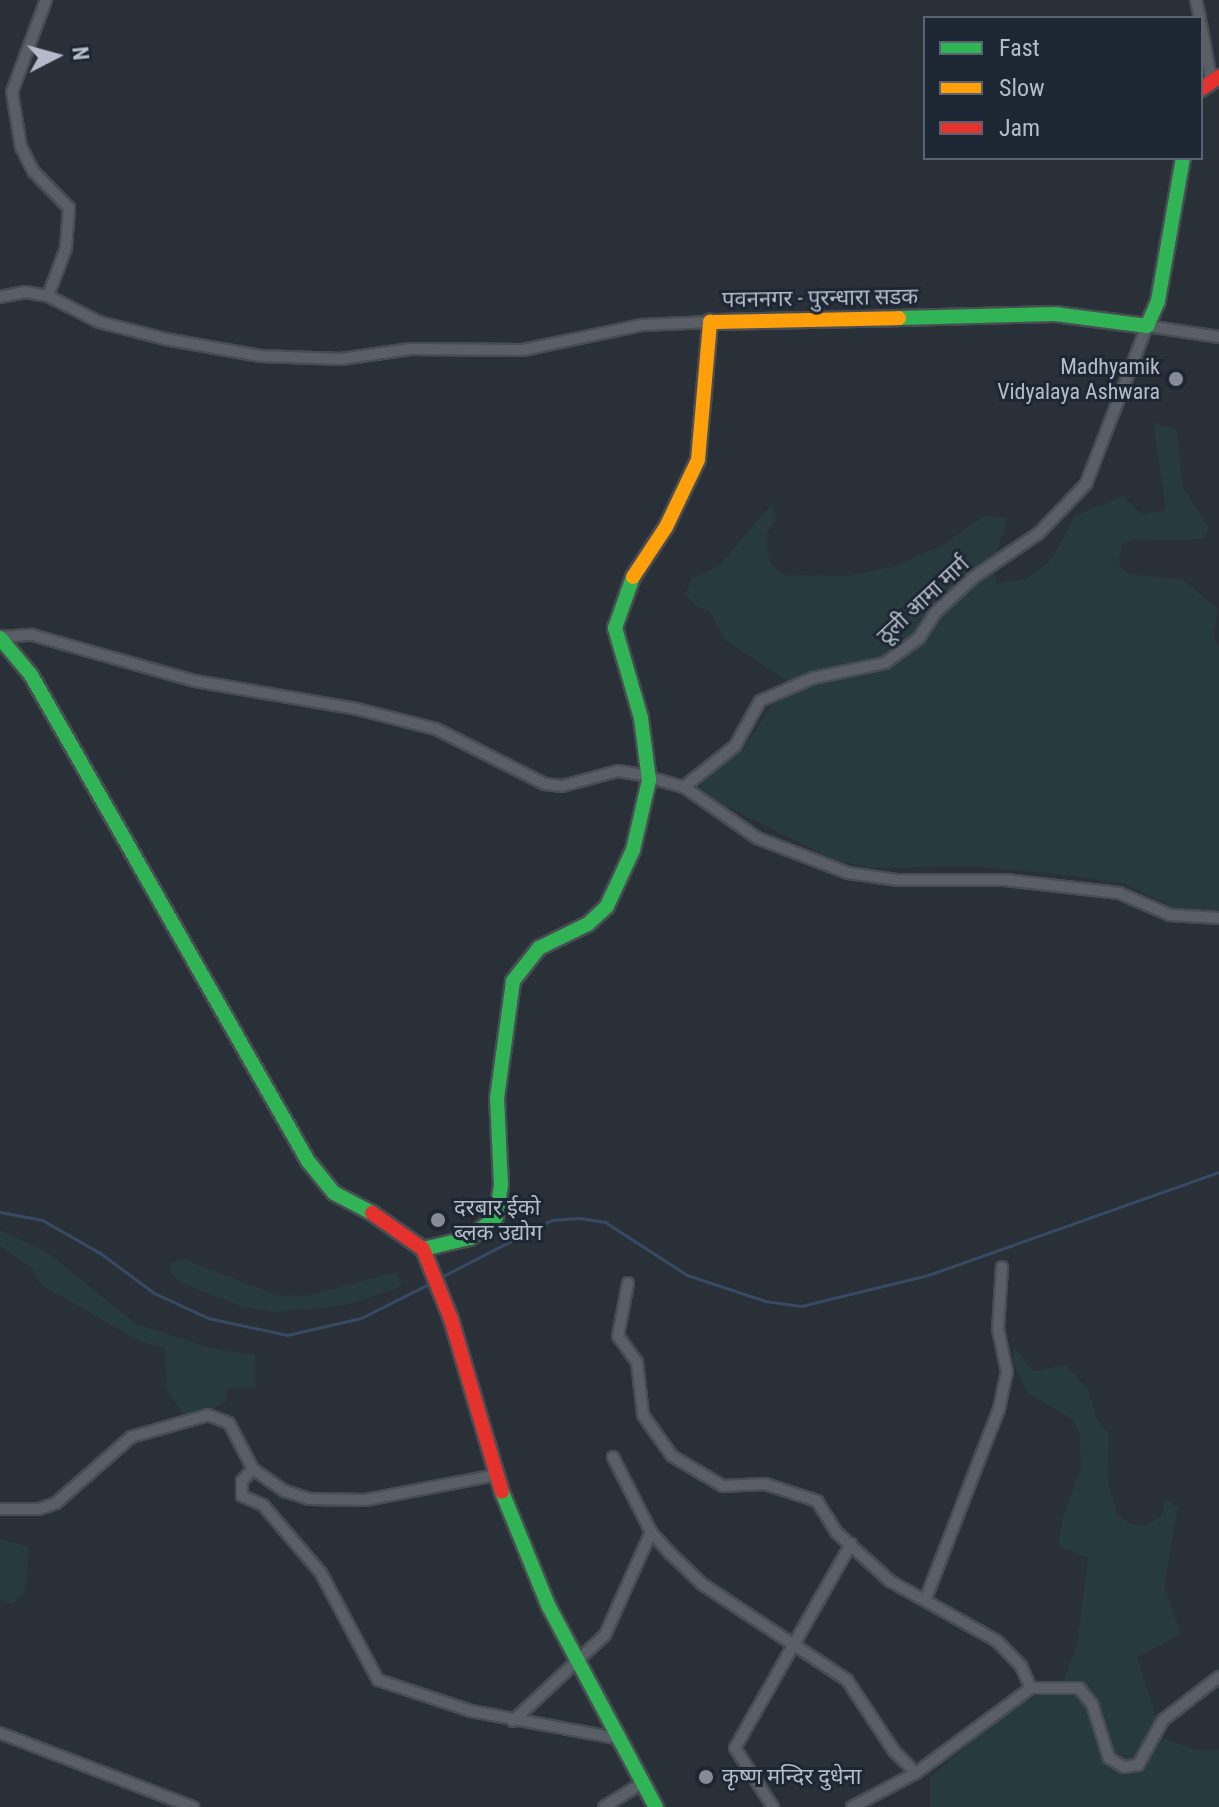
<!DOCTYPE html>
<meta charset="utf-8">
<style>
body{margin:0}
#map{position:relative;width:1219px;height:1807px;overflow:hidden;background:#2a3038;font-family:"Roboto Condensed","Noto Sans Devanagari",sans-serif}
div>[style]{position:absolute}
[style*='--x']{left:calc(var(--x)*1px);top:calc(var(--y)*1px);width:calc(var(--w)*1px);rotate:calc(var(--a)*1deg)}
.green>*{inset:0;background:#273a3e}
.stream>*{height:3px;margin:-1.5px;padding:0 1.5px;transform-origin:1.5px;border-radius:1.5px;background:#384963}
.roads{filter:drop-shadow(2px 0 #484c53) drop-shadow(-2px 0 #484c53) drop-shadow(0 2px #484c53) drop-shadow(0 -2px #484c53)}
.street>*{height:10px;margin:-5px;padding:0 5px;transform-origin:5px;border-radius:5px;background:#5a5e66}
.fast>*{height:14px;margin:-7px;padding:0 7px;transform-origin:7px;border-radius:7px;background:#30b455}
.slow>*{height:14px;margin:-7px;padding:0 7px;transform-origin:7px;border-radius:7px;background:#ff9f0a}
.jam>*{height:14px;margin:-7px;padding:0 7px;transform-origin:7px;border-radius:7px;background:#e5322d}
.dots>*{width:22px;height:22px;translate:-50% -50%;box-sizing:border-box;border:4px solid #1d2633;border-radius:50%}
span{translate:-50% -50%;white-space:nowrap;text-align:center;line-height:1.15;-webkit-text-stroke:6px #1d2633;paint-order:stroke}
.street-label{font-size:22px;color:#b4bcc9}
.poi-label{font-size:22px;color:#b4bcc9}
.right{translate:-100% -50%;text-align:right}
.left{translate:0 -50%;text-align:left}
.legend{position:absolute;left:923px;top:16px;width:280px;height:144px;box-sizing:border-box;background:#1d2633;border:2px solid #59626f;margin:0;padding:10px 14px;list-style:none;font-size:24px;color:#b4bcc9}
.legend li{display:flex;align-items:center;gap:16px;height:40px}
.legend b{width:40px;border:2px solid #59626f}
.north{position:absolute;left:16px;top:16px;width:80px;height:80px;-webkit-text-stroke:6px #1d2633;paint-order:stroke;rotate:84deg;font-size:22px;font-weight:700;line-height:32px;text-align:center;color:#b4bcc9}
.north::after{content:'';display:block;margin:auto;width:28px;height:36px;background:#b4bcc9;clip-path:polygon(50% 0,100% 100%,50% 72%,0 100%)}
</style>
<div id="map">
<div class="green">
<div style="clip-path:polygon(1153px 422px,1177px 431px,1183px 488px,1209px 528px,1204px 539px,1133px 540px,1122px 544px,1119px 558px,1120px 568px,1133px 575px,1182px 579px,1218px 609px,1214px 637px,1219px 647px,1219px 912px,1177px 909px,1125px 884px,1076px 876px,976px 866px,871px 868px,832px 859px,718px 802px,700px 788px,705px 774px,750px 739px,774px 701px,795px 686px,725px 640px,710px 611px,695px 606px,685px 594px,692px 579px,720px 565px,773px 503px,776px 519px,767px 533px,767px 549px,771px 564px,784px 575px,847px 576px,896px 566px,943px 545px,984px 516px,1008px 518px,994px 559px,996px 584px,1026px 579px,1051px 560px,1075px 516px,1123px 496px,1141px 514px,1166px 510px)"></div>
<div style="clip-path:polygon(0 1230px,47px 1252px,136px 1324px,214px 1349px,255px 1355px,255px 1389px,226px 1388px,226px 1402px,204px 1413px,182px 1413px,167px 1390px,165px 1348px,141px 1342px,40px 1284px,32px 1268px,0 1246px)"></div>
<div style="clip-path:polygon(185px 1260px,280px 1296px,310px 1295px,396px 1272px,402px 1282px,398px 1288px,347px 1305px,274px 1312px,243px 1307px,179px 1282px,169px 1270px,171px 1262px)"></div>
<div style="clip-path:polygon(1013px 1346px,1033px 1371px,1066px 1365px,1088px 1390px,1098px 1421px,1109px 1434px,1108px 1483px,1117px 1513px,1130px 1524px,1146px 1526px,1161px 1516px,1166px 1499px,1178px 1507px,1164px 1587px,1181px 1634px,1137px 1657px,1163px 1739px,1201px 1751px,1219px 1750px,1219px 1807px,930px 1807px,930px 1777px,1004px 1714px,1034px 1697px,1060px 1690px,1077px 1645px,1088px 1558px,1058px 1546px,1063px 1516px,1081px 1469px,1080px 1434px,1072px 1419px,1028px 1393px,1013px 1362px)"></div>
<div style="clip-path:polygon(0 1539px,29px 1547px,25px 1592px,12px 1604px,0 1600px)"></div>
</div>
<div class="stream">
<div style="--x:0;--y:1212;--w:43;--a:10.8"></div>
<div style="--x:42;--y:1220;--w:67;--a:29.6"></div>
<div style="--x:100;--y:1253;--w:67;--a:36.5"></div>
<div style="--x:154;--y:1293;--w:60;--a:24.8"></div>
<div style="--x:208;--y:1318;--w:81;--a:12.1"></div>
<div style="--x:287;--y:1335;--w:76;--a:-12.9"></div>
<div style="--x:361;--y:1318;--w:80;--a:-26.6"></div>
<div style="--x:439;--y:1278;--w:127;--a:-27.2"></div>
<div style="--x:552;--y:1220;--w:28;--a:-4"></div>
<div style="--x:580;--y:1218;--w:25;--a:9"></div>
<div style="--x:605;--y:1222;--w:98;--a:32.9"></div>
<div style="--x:687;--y:1275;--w:82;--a:18.4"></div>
<div style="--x:765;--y:1301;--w:36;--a:8"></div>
<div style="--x:801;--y:1306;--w:131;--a:-13.7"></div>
<div style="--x:928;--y:1275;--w:309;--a:-19.5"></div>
</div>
<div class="roads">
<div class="street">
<div style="--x:46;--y:0;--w:98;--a:110.3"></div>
<div style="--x:12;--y:92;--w:56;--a:80.7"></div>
<div style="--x:21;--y:147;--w:28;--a:63"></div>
<div style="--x:34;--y:172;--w:50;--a:45.8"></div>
<div style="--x:69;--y:208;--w:40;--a:94.3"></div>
<div style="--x:66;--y:248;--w:51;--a:110.6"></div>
<div style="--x:1196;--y:0;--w:18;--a:77"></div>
<div style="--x:1201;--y:24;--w:56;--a:79.7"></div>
<div style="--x:0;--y:297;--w:25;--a:-11"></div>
<div style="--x:25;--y:292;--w:23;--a:10"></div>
<div style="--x:48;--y:296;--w:57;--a:27"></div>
<div style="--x:99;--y:322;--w:68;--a:14.4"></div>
<div style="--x:165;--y:339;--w:97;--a:10.1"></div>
<div style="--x:260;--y:356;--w:81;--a:2.1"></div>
<div style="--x:341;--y:359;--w:70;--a:-8.2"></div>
<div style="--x:410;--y:349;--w:113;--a:0.5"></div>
<div style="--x:523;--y:350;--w:122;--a:-11.9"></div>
<div style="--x:642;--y:325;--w:68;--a:-2.5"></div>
<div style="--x:0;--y:637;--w:32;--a:-4"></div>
<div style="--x:32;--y:635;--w:169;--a:15.8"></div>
<div style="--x:195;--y:681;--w:164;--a:9.8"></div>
<div style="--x:357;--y:709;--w:81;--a:14.2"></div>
<div style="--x:436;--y:729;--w:122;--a:26.8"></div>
<div style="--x:545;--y:784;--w:17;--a:7"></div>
<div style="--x:562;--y:786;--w:58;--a:-15"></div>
<div style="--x:618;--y:771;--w:19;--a:9"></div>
<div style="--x:637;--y:774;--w:49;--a:15.5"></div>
<div style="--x:684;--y:787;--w:89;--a:34.9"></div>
<div style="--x:757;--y:838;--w:97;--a:21"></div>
<div style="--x:848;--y:873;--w:49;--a:8.1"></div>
<div style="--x:897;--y:880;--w:108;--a:0"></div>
<div style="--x:1005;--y:880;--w:115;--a:6.5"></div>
<div style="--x:1119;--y:893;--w:56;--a:23.3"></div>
<div style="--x:1170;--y:915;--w:49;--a:3.5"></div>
<div style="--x:684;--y:787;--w:65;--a:-38.8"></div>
<div style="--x:735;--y:746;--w:51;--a:-60.9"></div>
<div style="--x:760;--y:701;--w:58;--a:-23.5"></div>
<div style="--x:813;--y:678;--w:74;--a:-11.8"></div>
<div style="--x:885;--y:663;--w:42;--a:-36.3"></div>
<div style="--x:919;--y:638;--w:31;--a:-57"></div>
<div style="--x:936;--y:612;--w:52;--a:-42.6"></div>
<div style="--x:974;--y:577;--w:78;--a:-34.1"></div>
<div style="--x:1039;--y:533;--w:68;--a:-46.2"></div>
<div style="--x:1086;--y:484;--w:169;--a:-68.9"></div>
<div style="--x:1147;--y:326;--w:73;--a:8.7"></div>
<div style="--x:628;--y:1283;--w:54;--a:100.7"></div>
<div style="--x:618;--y:1336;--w:32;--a:54"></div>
<div style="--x:637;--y:1362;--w:53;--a:83.5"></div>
<div style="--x:643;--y:1415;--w:50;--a:54.7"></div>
<div style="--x:672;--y:1456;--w:59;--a:30.5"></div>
<div style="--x:723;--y:1486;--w:42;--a:-2.7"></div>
<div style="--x:765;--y:1484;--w:55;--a:18.1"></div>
<div style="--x:817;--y:1501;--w:36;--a:58"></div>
<div style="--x:836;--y:1532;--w:73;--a:42.2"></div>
<div style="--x:890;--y:1581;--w:123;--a:29.3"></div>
<div style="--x:997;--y:1641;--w:35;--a:46"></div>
<div style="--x:1021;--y:1666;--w:24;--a:66"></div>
<div style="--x:613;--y:1457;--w:84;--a:63.1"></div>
<div style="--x:651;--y:1532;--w:30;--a:48"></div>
<div style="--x:671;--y:1554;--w:43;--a:44.1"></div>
<div style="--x:702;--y:1584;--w:174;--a:33.5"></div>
<div style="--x:847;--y:1680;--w:85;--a:56.5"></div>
<div style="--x:894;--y:1751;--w:31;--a:45"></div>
<div style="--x:253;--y:1469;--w:16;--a:133"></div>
<div style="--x:242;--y:1481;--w:15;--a:90"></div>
<div style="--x:242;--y:1496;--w:23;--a:23"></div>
<div style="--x:263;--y:1505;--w:89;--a:49.5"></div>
<div style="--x:321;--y:1573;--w:121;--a:62"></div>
<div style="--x:378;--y:1680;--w:98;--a:18.4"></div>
<div style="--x:471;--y:1711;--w:153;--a:10.6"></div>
<div style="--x:0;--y:1509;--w:39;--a:0"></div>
<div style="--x:39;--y:1509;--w:18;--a:-19"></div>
<div style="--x:56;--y:1503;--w:100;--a:-41.3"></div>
<div style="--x:131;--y:1437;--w:80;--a:-15.9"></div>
<div style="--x:208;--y:1415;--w:22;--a:21"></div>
<div style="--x:229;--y:1423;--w:52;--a:62.4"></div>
<div style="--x:253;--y:1469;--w:39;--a:35"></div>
<div style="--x:285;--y:1491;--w:25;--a:18"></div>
<div style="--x:309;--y:1499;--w:56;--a:1"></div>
<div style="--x:365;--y:1500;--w:133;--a:-10.8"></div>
<div style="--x:926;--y:1598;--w:203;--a:-68.9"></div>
<div style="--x:999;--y:1409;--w:38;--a:-78"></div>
<div style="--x:1007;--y:1372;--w:44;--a:-101.8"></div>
<div style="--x:998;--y:1329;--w:62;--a:-86.3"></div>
<div style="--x:513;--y:1721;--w:126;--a:-43.1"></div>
<div style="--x:605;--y:1635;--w:113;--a:-65.9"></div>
<div style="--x:0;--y:1733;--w:207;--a:21"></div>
<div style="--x:604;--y:1807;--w:47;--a:-32"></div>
<div style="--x:773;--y:1807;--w:70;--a:-122.8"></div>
<div style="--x:735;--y:1748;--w:235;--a:-60.4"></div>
<div style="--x:852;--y:1807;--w:72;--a:-28"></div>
<div style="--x:916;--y:1773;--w:143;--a:-36.5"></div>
<div style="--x:1031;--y:1688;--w:48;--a:0"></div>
<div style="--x:1079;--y:1688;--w:21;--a:51"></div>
<div style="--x:1092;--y:1704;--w:57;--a:72.5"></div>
<div style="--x:1109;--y:1758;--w:17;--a:31"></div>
<div style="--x:1124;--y:1767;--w:14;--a:-8"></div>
<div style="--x:1138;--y:1765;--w:51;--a:-60.9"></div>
<div style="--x:1163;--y:1720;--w:71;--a:-37.5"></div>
</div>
<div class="fast">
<div style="--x:899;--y:318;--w:156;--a:-1.5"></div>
<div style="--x:1055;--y:314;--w:93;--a:7.4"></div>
<div style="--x:1147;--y:326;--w:27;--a:-66"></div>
<div style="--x:1158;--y:301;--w:145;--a:-80.1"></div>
<div style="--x:0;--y:638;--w:48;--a:50"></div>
<div style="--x:31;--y:675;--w:559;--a:60.32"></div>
<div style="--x:308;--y:1161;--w:41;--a:50.9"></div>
<div style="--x:334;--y:1193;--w:43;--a:27.8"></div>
<div style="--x:423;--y:1249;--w:48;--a:-13.2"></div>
<div style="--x:470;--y:1238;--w:33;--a:-39"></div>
<div style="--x:496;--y:1217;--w:32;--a:-81"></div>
<div style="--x:501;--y:1185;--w:87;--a:-92.6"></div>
<div style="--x:497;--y:1098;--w:118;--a:-82.2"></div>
<div style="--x:513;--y:981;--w:42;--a:-51.8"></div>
<div style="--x:539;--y:948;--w:55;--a:-26.1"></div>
<div style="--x:588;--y:924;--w:26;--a:-43"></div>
<div style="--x:607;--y:906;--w:62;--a:-65.1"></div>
<div style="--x:633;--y:850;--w:72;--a:-77.1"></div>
<div style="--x:649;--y:780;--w:63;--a:-97.4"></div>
<div style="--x:641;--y:718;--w:94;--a:-106.1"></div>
<div style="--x:615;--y:628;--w:54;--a:-70.6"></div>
<div style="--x:502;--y:1492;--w:124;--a:67.8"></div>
<div style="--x:549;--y:1607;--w:227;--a:61.9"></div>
</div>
<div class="slow">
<div style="--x:633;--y:577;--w:60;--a:-56.6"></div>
<div style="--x:666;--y:527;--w:74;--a:-64.5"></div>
<div style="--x:698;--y:460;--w:139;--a:-85"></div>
<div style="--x:710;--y:322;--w:189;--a:-1.2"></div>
</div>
<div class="jam">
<div style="--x:1201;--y:89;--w:22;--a:-34"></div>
<div style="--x:372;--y:1213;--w:62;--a:35.2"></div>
<div style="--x:423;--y:1249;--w:75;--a:68.2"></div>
<div style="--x:451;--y:1319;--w:180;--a:73.6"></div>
</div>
</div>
<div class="dots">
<div style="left:1176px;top:379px;background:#848b96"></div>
<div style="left:438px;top:1220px;background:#848b96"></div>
<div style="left:706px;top:1777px;background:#848b96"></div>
</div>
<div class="street-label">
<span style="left:820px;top:298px;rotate:-1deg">पवननगर - पुरन्धारा सडक</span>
<span style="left:923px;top:600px;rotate:-43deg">ठूली आमा मार्ग</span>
</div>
<div class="poi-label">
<span class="right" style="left:1160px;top:379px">Madhyamik<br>Vidyalaya Ashwara</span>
<span class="left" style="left:454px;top:1220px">दरबार ईको<br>ब्लक उद्योग</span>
<span class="left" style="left:722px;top:1777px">कृष्ण मन्दिर दुधेना</span>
</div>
<ul class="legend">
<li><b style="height:10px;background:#30b455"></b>Fast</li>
<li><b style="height:10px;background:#ff9f0a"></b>Slow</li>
<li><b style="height:10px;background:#e5322d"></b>Jam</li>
</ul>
<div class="north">N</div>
</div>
